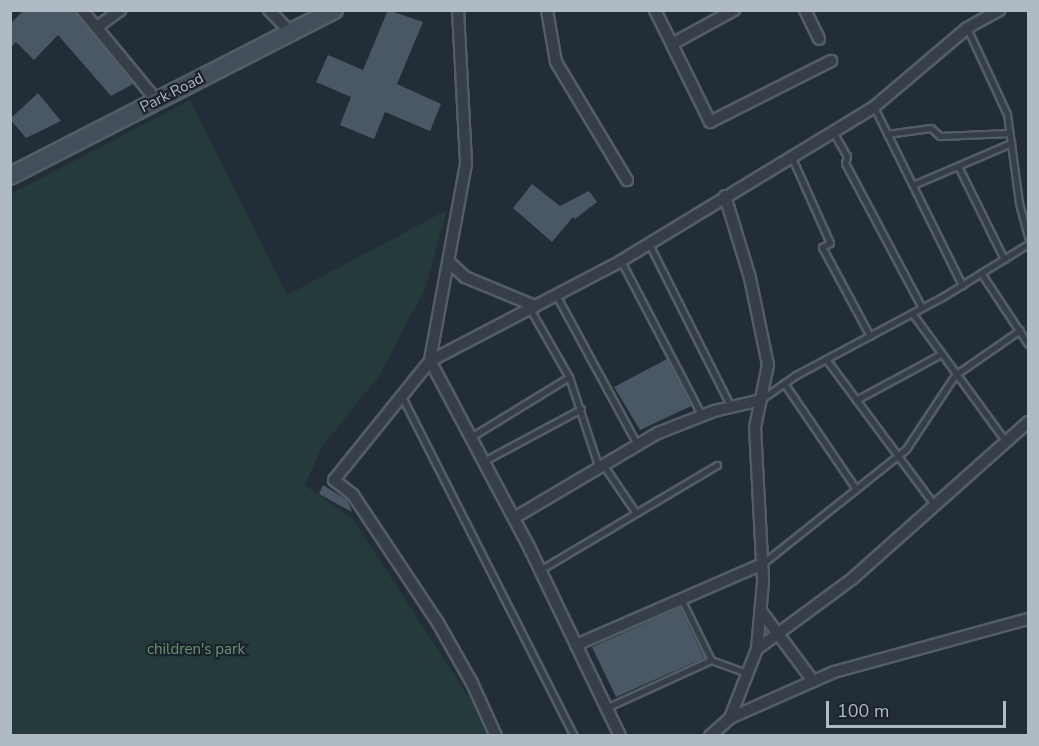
<!DOCTYPE html>
<style>
body{margin:0}
#map{position:relative;width:1039px;height:746px;overflow:hidden;background:#222d38;font-family:"Nunito Sans",sans-serif}
div>[style]{position:absolute}
[style*='--x']{left:calc(var(--x)*1px);top:calc(var(--y)*1px);width:calc(var(--w)*1px);rotate:calc(var(--a)*1deg)}
.green>*{inset:0;background:#253a3a}
.building>*{inset:0;background:#4a5764}
.roads{filter:drop-shadow(2px 0 #535d66) drop-shadow(-2px 0 #535d66) drop-shadow(0 2px #535d66) drop-shadow(0 -2px #535d66)}
.lane>*{height:5px;margin:-2.5px;padding:0 2.5px;transform-origin:2.5px;border-radius:2.5px;background:#363f48}
.street>*{height:10px;margin:-5px;padding:0 5px;transform-origin:5px;border-radius:5px;background:#363f48}
.secondary>*{height:16px;margin:-8px;padding:0 8px;transform-origin:8px;border-radius:8px;background:#444e5b}
span{translate:-50% -50%;white-space:nowrap;text-align:center;line-height:1.15;-webkit-text-stroke:4.5px #1b242d;paint-order:stroke}
.street-label{font-size:15px;color:#b0bac5}
.park-label{font-size:15px;color:#699470}
.frame{position:absolute;inset:0;border:12px solid #b0bac5;pointer-events:none}
.scale{position:absolute;left:826px;top:701px;width:180px;height:27px;box-sizing:border-box;border:3px solid #b0bac5;border-top:0;padding-left:8px;font-size:18px;line-height:21px;white-space:nowrap;color:#b0bac5;-webkit-text-stroke:4px #1b242d;paint-order:stroke}
</style>
<div id="map">
<div class="green">
<div style="clip-path:polygon(190px 100px,287px 295px,447px 210px,425px 289px,379px 376px,322px 447px,305px 485px,353px 519px,470px 699px,487px 735px,11px 735px,11px 194px)"></div>
</div>
<div class="building">
<div style="clip-path:polygon(24px 10px,73px 10px,133px 84px,111px 96px,58px 35px,34px 60px,16px 42px,10px 48px,10px 24px)"></div>
<div style="clip-path:polygon(388px 10px,423px 22px,397px 84px,441px 104px,430px 131px,385px 112px,374px 139px,340px 125px,351px 97px,316px 82px,328px 55px,363px 70px)"></div>
<div style="clip-path:polygon(38px 93px,61px 121px,26px 138px,10px 119px)"></div>
<div style="clip-path:polygon(532px 184px,560px 206px,589px 191px,597px 202px,575px 219px,573px 217px,552px 242px,513px 208px)"></div>
<div style="clip-path:polygon(667px 359px,691px 406px,640px 430px,614px 387px)"></div>
<div style="clip-path:polygon(323px 485px,347px 500px,352px 512px,319px 494px)"></div>
<div style="clip-path:polygon(680px 608px,704px 658px,616px 697px,592px 647px)"></div>
</div>
<div class="roads">
<div class="lane">
<div style="--x:967;--y:28;--w:95;--a:65.1"></div>
<div style="--x:1007;--y:114;--w:90;--a:82.3"></div>
<div style="--x:1019;--y:203;--w:34;--a:75"></div>
<div style="--x:874;--y:107;--w:199;--a:63.7"></div>
<div style="--x:833;--y:132;--w:28;--a:60"></div>
<div style="--x:847;--y:156;--w:7;--a:106"></div>
<div style="--x:845;--y:163;--w:164;--a:62"></div>
<div style="--x:887;--y:134;--w:44;--a:-7.8"></div>
<div style="--x:931;--y:128;--w:12;--a:42"></div>
<div style="--x:940;--y:136;--w:70;--a:-2.5"></div>
<div style="--x:792;--y:158;--w:93;--a:65.9"></div>
<div style="--x:830;--y:243;--w:9;--a:153"></div>
<div style="--x:822;--y:247;--w:101;--a:61.7"></div>
<div style="--x:958;--y:166;--w:104;--a:63.7"></div>
<div style="--x:913;--y:185;--w:107;--a:-23.2"></div>
<div style="--x:649;--y:244;--w:182;--a:63.3"></div>
<div style="--x:621;--y:261;--w:175;--a:62.4"></div>
<div style="--x:981;--y:273;--w:85;--a:56.5"></div>
<div style="--x:556;--y:295;--w:172;--a:61.5"></div>
<div style="--x:530;--y:309;--w:78;--a:60.2"></div>
<div style="--x:569;--y:377;--w:96;--a:71.8"></div>
<div style="--x:912;--y:313;--w:160;--a:53.9"></div>
<div style="--x:826;--y:359;--w:183;--a:53.4"></div>
<div style="--x:784;--y:383;--w:128;--a:55.8"></div>
<div style="--x:402;--y:397;--w:380;--a:63.1"></div>
<div style="--x:763;--y:398;--w:40;--a:-34.9"></div>
<div style="--x:796;--y:375;--w:168;--a:-28.1"></div>
<div style="--x:944;--y:296;--w:99;--a:-31.8"></div>
<div style="--x:856;--y:400;--w:97;--a:-28.4"></div>
<div style="--x:471;--y:437;--w:115;--a:-31.5"></div>
<div style="--x:484;--y:461;--w:110;--a:-28.2"></div>
<div style="--x:604;--y:466;--w:57;--a:55.8"></div>
<div style="--x:762;--y:564;--w:184;--a:-38.6"></div>
<div style="--x:906;--y:449;--w:89;--a:-56.5"></div>
<div style="--x:955;--y:375;--w:79;--a:-34.7"></div>
<div style="--x:540;--y:570;--w:206;--a:-30.7"></div>
<div style="--x:681;--y:599;--w:68;--a:63.8"></div>
<div style="--x:711;--y:660;--w:38;--a:20"></div>
<div style="--x:606;--y:708;--w:115;--a:-24.6"></div>
</div>
<div class="street">
<div style="--x:82;--y:10;--w:118;--a:50.5"></div>
<div style="--x:269;--y:10;--w:32;--a:46"></div>
<div style="--x:458;--y:10;--w:154;--a:87"></div>
<div style="--x:466;--y:164;--w:200;--a:100.4"></div>
<div style="--x:430;--y:361;--w:153;--a:128.9"></div>
<div style="--x:334;--y:480;--w:24;--a:38"></div>
<div style="--x:353;--y:495;--w:154;--a:56.4"></div>
<div style="--x:438;--y:623;--w:69;--a:60.5"></div>
<div style="--x:472;--y:683;--w:58;--a:65.6"></div>
<div style="--x:547;--y:10;--w:53;--a:80.2"></div>
<div style="--x:556;--y:62;--w:138;--a:59"></div>
<div style="--x:655;--y:10;--w:125;--a:63.8"></div>
<div style="--x:710;--y:122;--w:136;--a:-26.8"></div>
<div style="--x:805;--y:10;--w:32;--a:64"></div>
<div style="--x:97;--y:27;--w:29;--a:-36"></div>
<div style="--x:672;--y:44;--w:71;--a:-28.7"></div>
<div style="--x:725;--y:196;--w:86;--a:73"></div>
<div style="--x:750;--y:278;--w:89;--a:78.3"></div>
<div style="--x:768;--y:365;--w:63;--a:101.8"></div>
<div style="--x:755;--y:427;--w:155;--a:87"></div>
<div style="--x:763;--y:582;--w:67;--a:95.1"></div>
<div style="--x:757;--y:649;--w:74;--a:111.4"></div>
<div style="--x:449;--y:262;--w:22;--a:43"></div>
<div style="--x:465;--y:277;--w:76;--a:22.5"></div>
<div style="--x:514;--y:518;--w:167;--a:-30.6"></div>
<div style="--x:658;--y:433;--w:60;--a:-21.4"></div>
<div style="--x:714;--y:411;--w:48;--a:-13.2"></div>
<div style="--x:761;--y:611;--w:87;--a:53.4"></div>
<div style="--x:576;--y:645;--w:203;--a:-23.5"></div>
<div style="--x:757;--y:649;--w:118;--a:-36.4"></div>
<div style="--x:852;--y:579;--w:236;--a:-41.7"></div>
<div style="--x:620;--y:736;--w:212;--a:-115.7"></div>
<div style="--x:528;--y:545;--w:208;--a:-118"></div>
<div style="--x:430;--y:361;--w:216;--a:-27.6"></div>
<div style="--x:621;--y:261;--w:296;--a:-31.3"></div>
<div style="--x:874;--y:107;--w:122;--a:-40.3"></div>
<div style="--x:967;--y:28;--w:37;--a:-29"></div>
<div style="--x:710;--y:736;--w:27;--a:-42"></div>
<div style="--x:730;--y:718;--w:114;--a:-23.9"></div>
<div style="--x:834;--y:672;--w:201;--a:-15.3"></div>
</div>
<div class="secondary">
<div style="--x:10;--y:176;--w:364;--a:-27.1"></div>
</div>
</div>
<div class="street-label">
<span style="left:172px;top:93px;rotate:-27deg">Park Road</span>
</div>
<div class="park-label">
<span style="left:196px;top:650px">children's park</span>
</div>
<div class="frame"></div>
<div class="scale">100 m</div>
</div>
